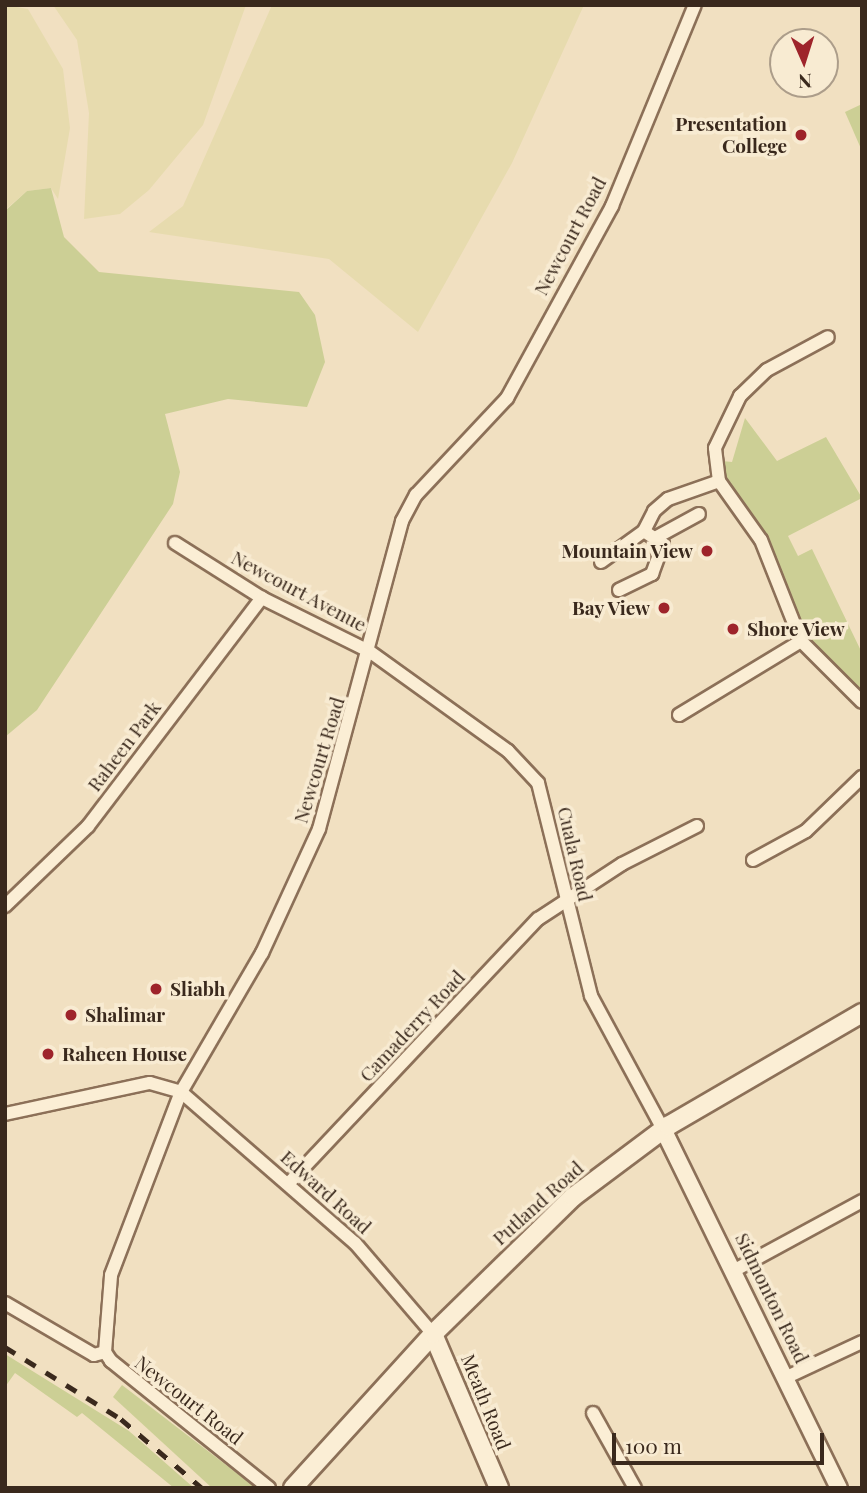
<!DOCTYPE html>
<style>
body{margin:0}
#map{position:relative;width:867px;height:1493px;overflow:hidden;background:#f1e0c1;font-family:"Playfair Display",serif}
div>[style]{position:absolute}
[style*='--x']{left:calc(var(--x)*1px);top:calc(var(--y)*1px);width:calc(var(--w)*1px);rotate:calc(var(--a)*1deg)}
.farmland>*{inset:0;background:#e7dbae}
.green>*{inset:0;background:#cccf95}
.roads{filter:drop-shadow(2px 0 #8c7058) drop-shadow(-2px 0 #8c7058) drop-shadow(0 2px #8c7058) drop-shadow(0 -2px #8c7058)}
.minor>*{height:12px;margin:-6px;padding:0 6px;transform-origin:6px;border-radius:6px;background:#fbeed5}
.tertiary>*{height:16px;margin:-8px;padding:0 8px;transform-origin:8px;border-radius:8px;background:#fbeed5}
.secondary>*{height:18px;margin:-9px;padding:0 9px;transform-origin:9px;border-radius:9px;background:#fbeed5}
.rail>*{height:4.5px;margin-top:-2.25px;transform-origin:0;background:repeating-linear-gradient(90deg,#3a291d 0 12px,transparent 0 24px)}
.dots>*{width:19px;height:19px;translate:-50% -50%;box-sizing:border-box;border:4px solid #f8ebd2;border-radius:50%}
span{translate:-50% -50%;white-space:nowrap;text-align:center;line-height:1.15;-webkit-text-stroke:7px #f8ebd2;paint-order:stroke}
.poi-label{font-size:19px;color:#3a291d;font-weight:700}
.right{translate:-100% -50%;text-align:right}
.left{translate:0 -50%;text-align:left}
.street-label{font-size:19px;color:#3a291d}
.frame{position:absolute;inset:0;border:7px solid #3a291d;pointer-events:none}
.north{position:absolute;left:769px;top:28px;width:70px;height:70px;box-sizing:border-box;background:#f8ebd2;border:2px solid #ac9d8a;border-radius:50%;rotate:177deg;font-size:19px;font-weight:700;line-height:28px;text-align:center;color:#3a291d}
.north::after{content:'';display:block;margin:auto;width:24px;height:32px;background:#9e242b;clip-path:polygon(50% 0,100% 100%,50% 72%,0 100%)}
.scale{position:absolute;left:612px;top:1433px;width:212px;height:32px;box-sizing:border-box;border:4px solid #3a291d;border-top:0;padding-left:9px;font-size:21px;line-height:24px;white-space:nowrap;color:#3a291d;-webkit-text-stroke:5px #f8ebd2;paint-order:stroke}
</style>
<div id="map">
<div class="farmland">
<div style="clip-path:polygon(5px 5px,28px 9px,63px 69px,70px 128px,58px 199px,51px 188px,27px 191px,5px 210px)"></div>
<div style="clip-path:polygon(53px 5px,246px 5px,203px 125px,149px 190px,120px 214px,84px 219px,89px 113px,77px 40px)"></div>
<div style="clip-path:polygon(272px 5px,584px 5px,512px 163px,418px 332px,329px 259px,149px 232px,183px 206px)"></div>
</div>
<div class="green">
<div style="clip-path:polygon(862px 104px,862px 151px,845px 112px)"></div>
<div style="clip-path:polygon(51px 188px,64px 237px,99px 272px,299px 292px,315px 315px,325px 362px,307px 407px,228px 399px,165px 414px,180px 472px,173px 504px,37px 710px,5px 737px,5px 211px,27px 191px)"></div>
<div style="clip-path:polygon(745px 418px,777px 461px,826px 437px,862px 498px,788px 536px,798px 556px,812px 549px,862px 653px,862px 693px,817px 650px,790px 604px,767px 540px,724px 473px,722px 461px,732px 462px)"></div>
<div style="clip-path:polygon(5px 1354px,129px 1431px,194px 1488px,174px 1488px,82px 1413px,77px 1417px,15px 1373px,5px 1387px)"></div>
<div style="clip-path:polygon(122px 1385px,256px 1488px,212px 1488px,113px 1397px)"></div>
</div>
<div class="roads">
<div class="minor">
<div style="--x:719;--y:481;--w:33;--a:-97"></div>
<div style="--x:715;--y:448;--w:58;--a:-64.3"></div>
<div style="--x:740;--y:396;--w:37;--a:-44"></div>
<div style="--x:767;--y:370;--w:69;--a:-28.4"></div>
<div style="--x:655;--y:538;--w:50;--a:-28.6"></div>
<div style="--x:175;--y:543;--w:103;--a:32.3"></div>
<div style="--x:262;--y:598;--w:119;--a:26.4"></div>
<div style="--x:369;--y:651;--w:171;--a:35.7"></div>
<div style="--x:508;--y:751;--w:44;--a:46.8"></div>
<div style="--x:538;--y:783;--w:219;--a:76"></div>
<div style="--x:591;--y:996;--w:151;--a:61.6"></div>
<div style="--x:601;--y:562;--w:53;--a:-35.8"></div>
<div style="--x:619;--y:590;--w:37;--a:-26"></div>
<div style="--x:652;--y:574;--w:32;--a:-70"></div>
<div style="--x:663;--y:544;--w:23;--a:-146"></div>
<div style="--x:644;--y:531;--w:22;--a:-63"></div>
<div style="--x:654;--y:511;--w:18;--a:-41"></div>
<div style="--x:668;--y:499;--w:54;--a:-19.4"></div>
<div style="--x:719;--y:481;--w:72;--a:54.6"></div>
<div style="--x:761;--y:540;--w:109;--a:68.4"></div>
<div style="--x:801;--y:641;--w:86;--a:45"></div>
<div style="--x:679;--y:715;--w:143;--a:-31.2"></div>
<div style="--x:753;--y:860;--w:60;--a:-28.7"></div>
<div style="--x:806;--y:831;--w:78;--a:-44"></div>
<div style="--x:5;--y:906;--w:115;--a:-43.9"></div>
<div style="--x:88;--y:826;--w:287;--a:-52.7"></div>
<div style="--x:5;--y:1114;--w:148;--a:-12.1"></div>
<div style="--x:150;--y:1083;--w:32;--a:16"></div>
<div style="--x:181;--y:1092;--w:230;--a:41"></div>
<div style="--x:355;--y:1243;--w:120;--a:49.4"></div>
<div style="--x:289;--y:1183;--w:363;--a:-46.7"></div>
<div style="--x:538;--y:919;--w:100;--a:-33.2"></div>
<div style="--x:622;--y:864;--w:84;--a:-26.9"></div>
<div style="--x:735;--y:1270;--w:145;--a:-28.5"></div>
<div style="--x:5;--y:1303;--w:103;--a:30.3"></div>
<div style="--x:94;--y:1355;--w:11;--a:-15"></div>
<div style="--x:787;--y:1377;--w:83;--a:-25"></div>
<div style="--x:593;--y:1413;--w:86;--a:60.8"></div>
<div style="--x:269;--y:1488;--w:203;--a:-141.2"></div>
<div style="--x:111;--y:1361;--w:11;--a:-124"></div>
<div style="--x:105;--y:1352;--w:77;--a:-85.5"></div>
<div style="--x:111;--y:1275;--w:196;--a:-69.1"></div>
<div style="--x:181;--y:1092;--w:161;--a:-59.8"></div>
<div style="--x:262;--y:953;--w:136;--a:-65.3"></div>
<div style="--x:319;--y:829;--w:319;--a:-74.9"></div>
<div style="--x:402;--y:521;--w:30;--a:-62"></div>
<div style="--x:416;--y:495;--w:133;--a:-46.8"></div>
<div style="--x:507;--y:398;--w:219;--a:-61.3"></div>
<div style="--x:612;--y:206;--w:217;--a:-67.6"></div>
</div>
<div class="tertiary">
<div style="--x:663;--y:1129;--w:400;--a:63.9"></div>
</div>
<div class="secondary">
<div style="--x:433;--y:1334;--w:168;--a:66.8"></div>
<div style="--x:293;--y:1488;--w:208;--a:-47.7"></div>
<div style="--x:433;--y:1334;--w:196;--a:-44.4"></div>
<div style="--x:573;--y:1197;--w:119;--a:-36.8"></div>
<div style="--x:668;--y:1126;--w:225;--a:-30.2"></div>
</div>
</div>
<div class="rail">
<div style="--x:5;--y:1347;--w:137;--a:31.8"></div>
<div style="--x:121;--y:1419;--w:106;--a:40.4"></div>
</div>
<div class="dots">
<div style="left:801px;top:135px;background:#9e242b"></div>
<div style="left:707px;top:551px;background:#9e242b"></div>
<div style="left:664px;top:608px;background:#9e242b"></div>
<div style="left:733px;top:629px;background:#9e242b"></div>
<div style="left:156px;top:989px;background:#9e242b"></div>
<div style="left:71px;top:1015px;background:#9e242b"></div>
<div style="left:48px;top:1054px;background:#9e242b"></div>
</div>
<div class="poi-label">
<span class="right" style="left:787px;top:135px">Presentation<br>College</span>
<span class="right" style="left:693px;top:551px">Mountain View</span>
<span class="right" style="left:650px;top:608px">Bay View</span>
<span class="left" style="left:747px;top:629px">Shore View</span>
<span class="left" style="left:170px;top:989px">Sliabh</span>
<span class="left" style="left:85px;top:1015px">Shalimar</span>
<span class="left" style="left:62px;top:1054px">Raheen House</span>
</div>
<div class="street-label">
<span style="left:570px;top:236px;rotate:-62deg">Newcourt Road</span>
<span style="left:299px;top:591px;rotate:28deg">Newcourt Avenue</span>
<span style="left:124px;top:746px;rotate:-53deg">Raheen Park</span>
<span style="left:319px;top:760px;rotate:-73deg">Newcourt Road</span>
<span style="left:575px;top:854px;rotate:77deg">Cuala Road</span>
<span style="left:412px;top:1026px;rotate:-47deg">Camaderry Road</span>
<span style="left:326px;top:1192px;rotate:42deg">Edward Road</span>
<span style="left:538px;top:1203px;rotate:-42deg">Putland Road</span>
<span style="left:772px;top:1298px;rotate:64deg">Sidmonton Road</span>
<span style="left:189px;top:1400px;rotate:38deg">Newcourt Road</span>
<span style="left:486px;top:1402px;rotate:68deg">Meath Road</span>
</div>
<div class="frame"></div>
<div class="north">N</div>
<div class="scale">100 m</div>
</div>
